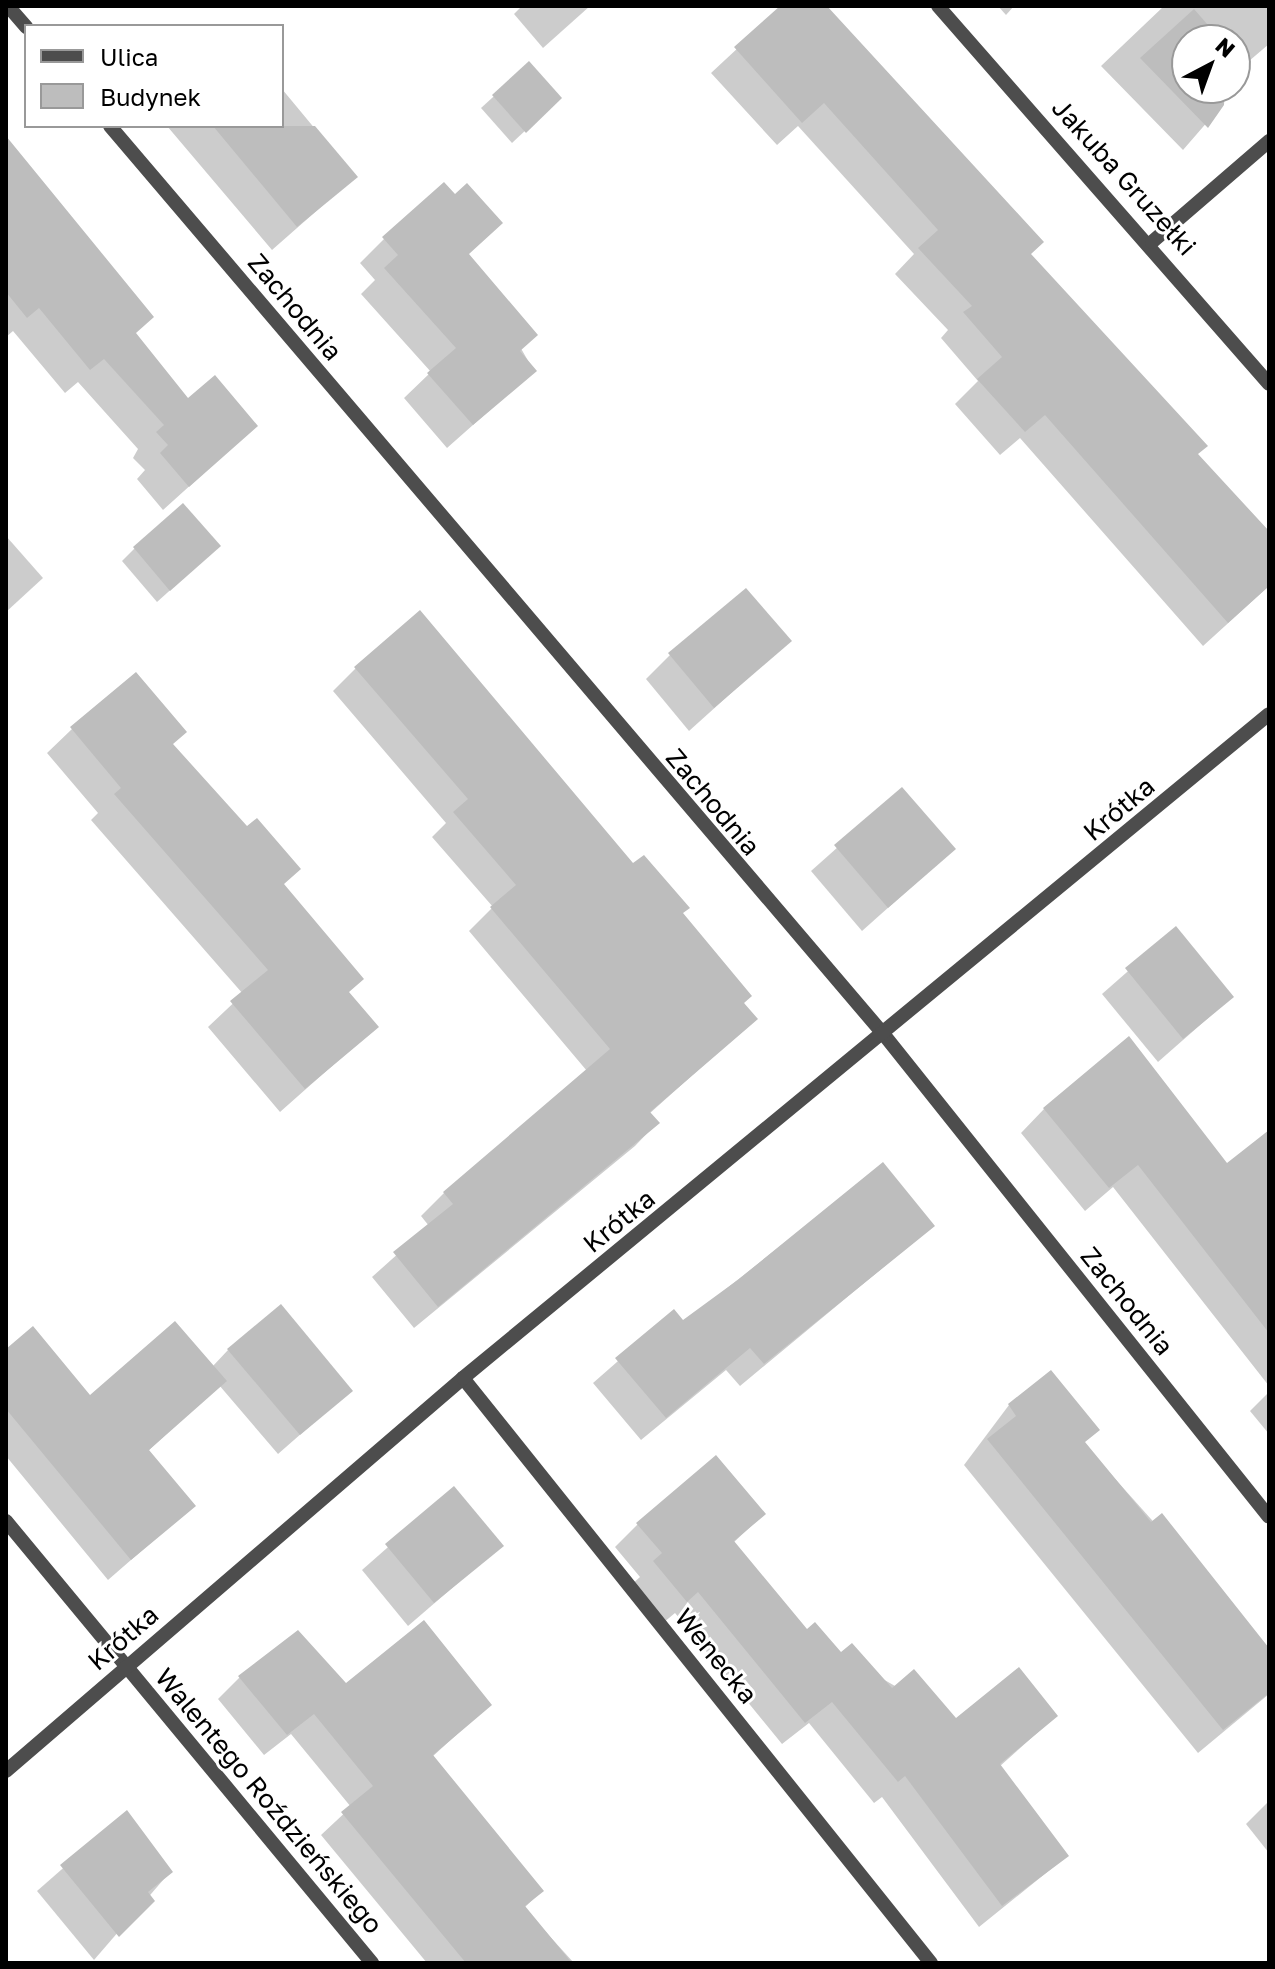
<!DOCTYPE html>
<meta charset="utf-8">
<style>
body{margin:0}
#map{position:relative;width:1275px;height:1969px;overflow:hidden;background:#fff;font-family:"Golos Text",sans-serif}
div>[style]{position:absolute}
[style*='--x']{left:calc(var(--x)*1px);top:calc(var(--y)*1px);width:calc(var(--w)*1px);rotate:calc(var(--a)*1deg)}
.shadow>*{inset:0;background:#0003}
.building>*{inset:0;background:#bdbdbd}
.minor>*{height:14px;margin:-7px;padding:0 7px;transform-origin:7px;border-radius:7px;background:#4d4d4d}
span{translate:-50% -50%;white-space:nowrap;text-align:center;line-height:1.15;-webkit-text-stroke:6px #fff;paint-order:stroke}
.street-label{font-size:26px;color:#000}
.frame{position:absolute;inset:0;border:8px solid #000;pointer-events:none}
.legend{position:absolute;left:24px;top:24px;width:260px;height:104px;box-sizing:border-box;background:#fff;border:2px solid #999;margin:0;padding:10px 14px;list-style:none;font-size:24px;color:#000}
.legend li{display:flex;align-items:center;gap:16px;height:40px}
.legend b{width:40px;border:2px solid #999}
.north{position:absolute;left:1171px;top:24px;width:80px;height:80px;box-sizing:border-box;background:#fff;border:2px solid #999;border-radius:50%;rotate:41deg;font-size:22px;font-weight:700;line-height:32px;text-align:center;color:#000}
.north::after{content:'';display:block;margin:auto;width:28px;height:36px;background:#000;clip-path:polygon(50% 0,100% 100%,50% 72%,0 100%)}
</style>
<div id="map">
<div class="shadow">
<div style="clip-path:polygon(522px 6px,590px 6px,543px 48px,514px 14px)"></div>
<div style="clip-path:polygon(783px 6px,825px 6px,1029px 254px,1205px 446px,1196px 455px,1269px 534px,1269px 586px,1203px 646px,1020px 438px,1000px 455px,955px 404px,978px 381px,941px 338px,948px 330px,895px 274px,914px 254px,798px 126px,777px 145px,711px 73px)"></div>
<div style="clip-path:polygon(998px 6px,1014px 6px,1006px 15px)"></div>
<div style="clip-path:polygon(1164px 6px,1269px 6px,1269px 44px,1235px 73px,1235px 40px,1187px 40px,1187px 88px,1223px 88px,1222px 105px,1183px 150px,1101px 66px)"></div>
<div style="clip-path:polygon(529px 64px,560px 98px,512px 143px,481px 108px)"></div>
<div style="clip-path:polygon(282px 89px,355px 177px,272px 250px,167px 126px,282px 126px)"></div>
<div style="clip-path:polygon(6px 140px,135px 334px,188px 400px,256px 426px,163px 510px,137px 479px,145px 470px,133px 458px,138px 449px,78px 382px,65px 393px,13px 331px,6px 337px)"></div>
<div style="clip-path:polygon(455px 197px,467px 255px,534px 371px,447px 448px,404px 398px,431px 372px,361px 294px,375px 280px,360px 263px,384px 239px)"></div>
<div style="clip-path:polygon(6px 536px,43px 578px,6px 612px)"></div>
<div style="clip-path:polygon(135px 548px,206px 558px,157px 602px,122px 561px)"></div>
<div style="clip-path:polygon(789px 641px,689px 731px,646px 679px,670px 655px)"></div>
<div style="clip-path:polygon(356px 668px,633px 866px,681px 914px,755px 1019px,649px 1114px,657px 1123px,635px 1146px,414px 1328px,372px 1277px,429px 1226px,421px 1216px,444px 1193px,587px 1071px,469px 931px,493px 907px,432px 837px,446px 823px,333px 691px)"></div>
<div style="clip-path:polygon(72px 729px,171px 745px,282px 885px,347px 994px,376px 1027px,280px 1112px,208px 1027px,243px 994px,91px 820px,98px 813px,47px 753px)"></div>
<div style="clip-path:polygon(902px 790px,954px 849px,862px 931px,811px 871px)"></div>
<div style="clip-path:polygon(1176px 929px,1232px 997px,1158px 1062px,1102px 994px)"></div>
<div style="clip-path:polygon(1044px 1109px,1227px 1166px,1269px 1157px,1269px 1386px,1113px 1187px,1085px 1211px,1021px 1133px)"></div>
<div style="clip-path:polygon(883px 1165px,933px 1226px,740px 1386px,726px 1370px,641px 1440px,593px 1383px,674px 1312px,683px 1323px)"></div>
<div style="clip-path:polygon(228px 1350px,350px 1391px,278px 1454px,219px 1385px,148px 1451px,193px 1506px,108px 1580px,6px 1456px,6px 1351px,90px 1398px,212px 1367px)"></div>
<div style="clip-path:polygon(1269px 1392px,1269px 1434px,1250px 1411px)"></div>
<div style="clip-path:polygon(1009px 1405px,1083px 1443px,1269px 1651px,1269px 1694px,1198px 1753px,964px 1465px)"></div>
<div style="clip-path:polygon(454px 1489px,502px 1545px,408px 1626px,362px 1570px)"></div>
<div style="clip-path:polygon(764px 1514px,733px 1543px,806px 1632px,841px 1655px,956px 1721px,1056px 1716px,999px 1767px,1067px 1856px,979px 1927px,882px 1797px,874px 1803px,809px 1723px,782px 1744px,675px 1613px,663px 1623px,631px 1585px,640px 1577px,615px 1547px,638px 1524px)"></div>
<div style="clip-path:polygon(240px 1677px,489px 1705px,432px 1757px,542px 1891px,524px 1908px,574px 1963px,427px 1963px,321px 1835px,351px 1807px,291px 1734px,264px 1755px,218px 1699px)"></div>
<div style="clip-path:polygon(1269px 1801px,1269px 1853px,1246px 1824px)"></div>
<div style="clip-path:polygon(126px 1813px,170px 1872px,94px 1960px,37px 1891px)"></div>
</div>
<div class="building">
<div style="clip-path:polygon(780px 6px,827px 6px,1044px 242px,1031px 254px,1208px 446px,1198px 454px,1269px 531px,1269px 586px,1228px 623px,1045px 415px,1025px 432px,977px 379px,1002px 357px,963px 312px,972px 306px,918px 248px,938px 230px,824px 103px,802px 123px,734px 47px)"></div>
<div style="clip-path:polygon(1194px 9px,1221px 40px,1187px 40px,1187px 88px,1225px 88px,1224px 105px,1208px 128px,1140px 58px)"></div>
<div style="clip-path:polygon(529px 61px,562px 98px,526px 133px,492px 95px)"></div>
<div style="clip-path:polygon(213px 126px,315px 126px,358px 177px,297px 227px)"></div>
<div style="clip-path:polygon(6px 136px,154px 317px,136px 333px,188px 398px,215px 375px,258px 426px,189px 487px,160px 453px,168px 445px,156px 432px,164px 425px,104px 359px,90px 370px,39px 308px,27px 318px,6px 292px)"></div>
<div style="clip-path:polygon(444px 182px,455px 194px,467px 183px,503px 223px,469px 254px,538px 335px,520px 351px,537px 371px,473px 425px,427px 373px,456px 348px,384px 268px,398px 255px,382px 237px)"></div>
<div style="clip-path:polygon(183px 503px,221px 546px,170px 591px,133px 547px)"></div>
<div style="clip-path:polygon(746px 588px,792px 641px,714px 708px,668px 653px)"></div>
<div style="clip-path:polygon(420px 610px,633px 863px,644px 855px,690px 908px,683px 913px,752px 996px,744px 1003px,758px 1019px,650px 1112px,660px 1123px,438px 1307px,393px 1252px,453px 1204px,443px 1192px,610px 1049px,490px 907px,516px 885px,453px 812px,468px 799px,354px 667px)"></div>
<div style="clip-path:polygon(136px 672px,187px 732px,173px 744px,247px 826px,257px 818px,301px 869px,284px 884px,364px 979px,349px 992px,379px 1027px,305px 1089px,230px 1001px,268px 970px,114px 794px,121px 788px,70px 727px)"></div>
<div style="clip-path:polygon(902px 787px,956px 849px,888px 908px,834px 845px)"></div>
<div style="clip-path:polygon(1176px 926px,1234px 997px,1183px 1039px,1125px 968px)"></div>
<div style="clip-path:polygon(1129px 1036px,1227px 1163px,1269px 1130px,1269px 1333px,1138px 1165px,1109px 1188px,1043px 1108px)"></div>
<div style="clip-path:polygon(883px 1162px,935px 1226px,764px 1364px,750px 1348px,666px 1418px,615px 1358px,674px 1309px,683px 1320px,739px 1279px)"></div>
<div style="clip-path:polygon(281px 1304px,353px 1391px,300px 1435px,227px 1349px)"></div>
<div style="clip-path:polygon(175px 1321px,227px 1381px,149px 1450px,196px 1506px,131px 1560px,6px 1409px,6px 1349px,33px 1326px,90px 1395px)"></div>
<div style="clip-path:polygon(1051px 1370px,1100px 1430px,1085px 1442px,1151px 1522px,1162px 1513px,1269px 1648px,1269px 1693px,1223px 1730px,987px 1439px,1016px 1416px,1008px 1404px)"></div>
<div style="clip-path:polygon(716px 1455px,766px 1514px,734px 1541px,807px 1629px,815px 1622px,841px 1652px,852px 1643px,892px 1688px,914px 1669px,956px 1718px,1019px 1667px,1058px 1716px,1000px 1764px,1069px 1856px,1002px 1906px,905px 1776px,898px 1782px,832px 1702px,805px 1723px,698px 1592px,687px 1602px,653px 1561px,662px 1553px,636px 1523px)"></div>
<div style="clip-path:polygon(454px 1486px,504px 1546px,434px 1603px,385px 1544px)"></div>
<div style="clip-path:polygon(424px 1620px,492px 1705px,433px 1755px,544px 1891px,525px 1906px,572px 1963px,466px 1963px,341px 1812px,373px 1786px,314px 1714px,287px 1735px,238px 1676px,298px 1630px,346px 1683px)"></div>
<div style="clip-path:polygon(127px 1810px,173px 1872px,148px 1892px,155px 1901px,119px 1937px,60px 1865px)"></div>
</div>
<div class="minor">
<div style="--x:8;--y:6;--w:28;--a:49"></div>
<div style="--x:938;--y:6;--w:502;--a:48.79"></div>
<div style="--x:110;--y:126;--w:1195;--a:49.58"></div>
<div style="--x:885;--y:1036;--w:615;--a:51.4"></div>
<div style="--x:1152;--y:242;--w:155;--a:-40.8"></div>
<div style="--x:463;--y:1378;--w:749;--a:51.34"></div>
<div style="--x:6;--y:1521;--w:574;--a:50.37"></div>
<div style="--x:6;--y:1771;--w:603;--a:-40.69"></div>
<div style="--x:463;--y:1378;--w:1044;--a:-39.48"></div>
</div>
<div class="street-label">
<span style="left:1124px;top:177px;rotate:48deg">Jakuba Gruzełki</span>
<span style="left:295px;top:307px;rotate:50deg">Zachodnia</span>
<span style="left:713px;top:802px;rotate:50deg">Zachodnia</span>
<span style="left:1119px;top:809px;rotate:-40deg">Krótka</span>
<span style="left:619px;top:1221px;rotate:-39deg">Krótka</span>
<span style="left:1127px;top:1301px;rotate:51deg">Zachodnia</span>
<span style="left:123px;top:1638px;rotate:-41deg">Krótka</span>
<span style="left:716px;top:1656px;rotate:51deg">Wenecka</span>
<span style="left:269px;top:1801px;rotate:50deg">Walentego Roździeńskiego</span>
</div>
<div class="frame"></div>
<ul class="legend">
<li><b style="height:10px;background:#4d4d4d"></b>Ulica</li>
<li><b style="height:22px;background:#bdbdbd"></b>Budynek</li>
</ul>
<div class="north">N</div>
</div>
